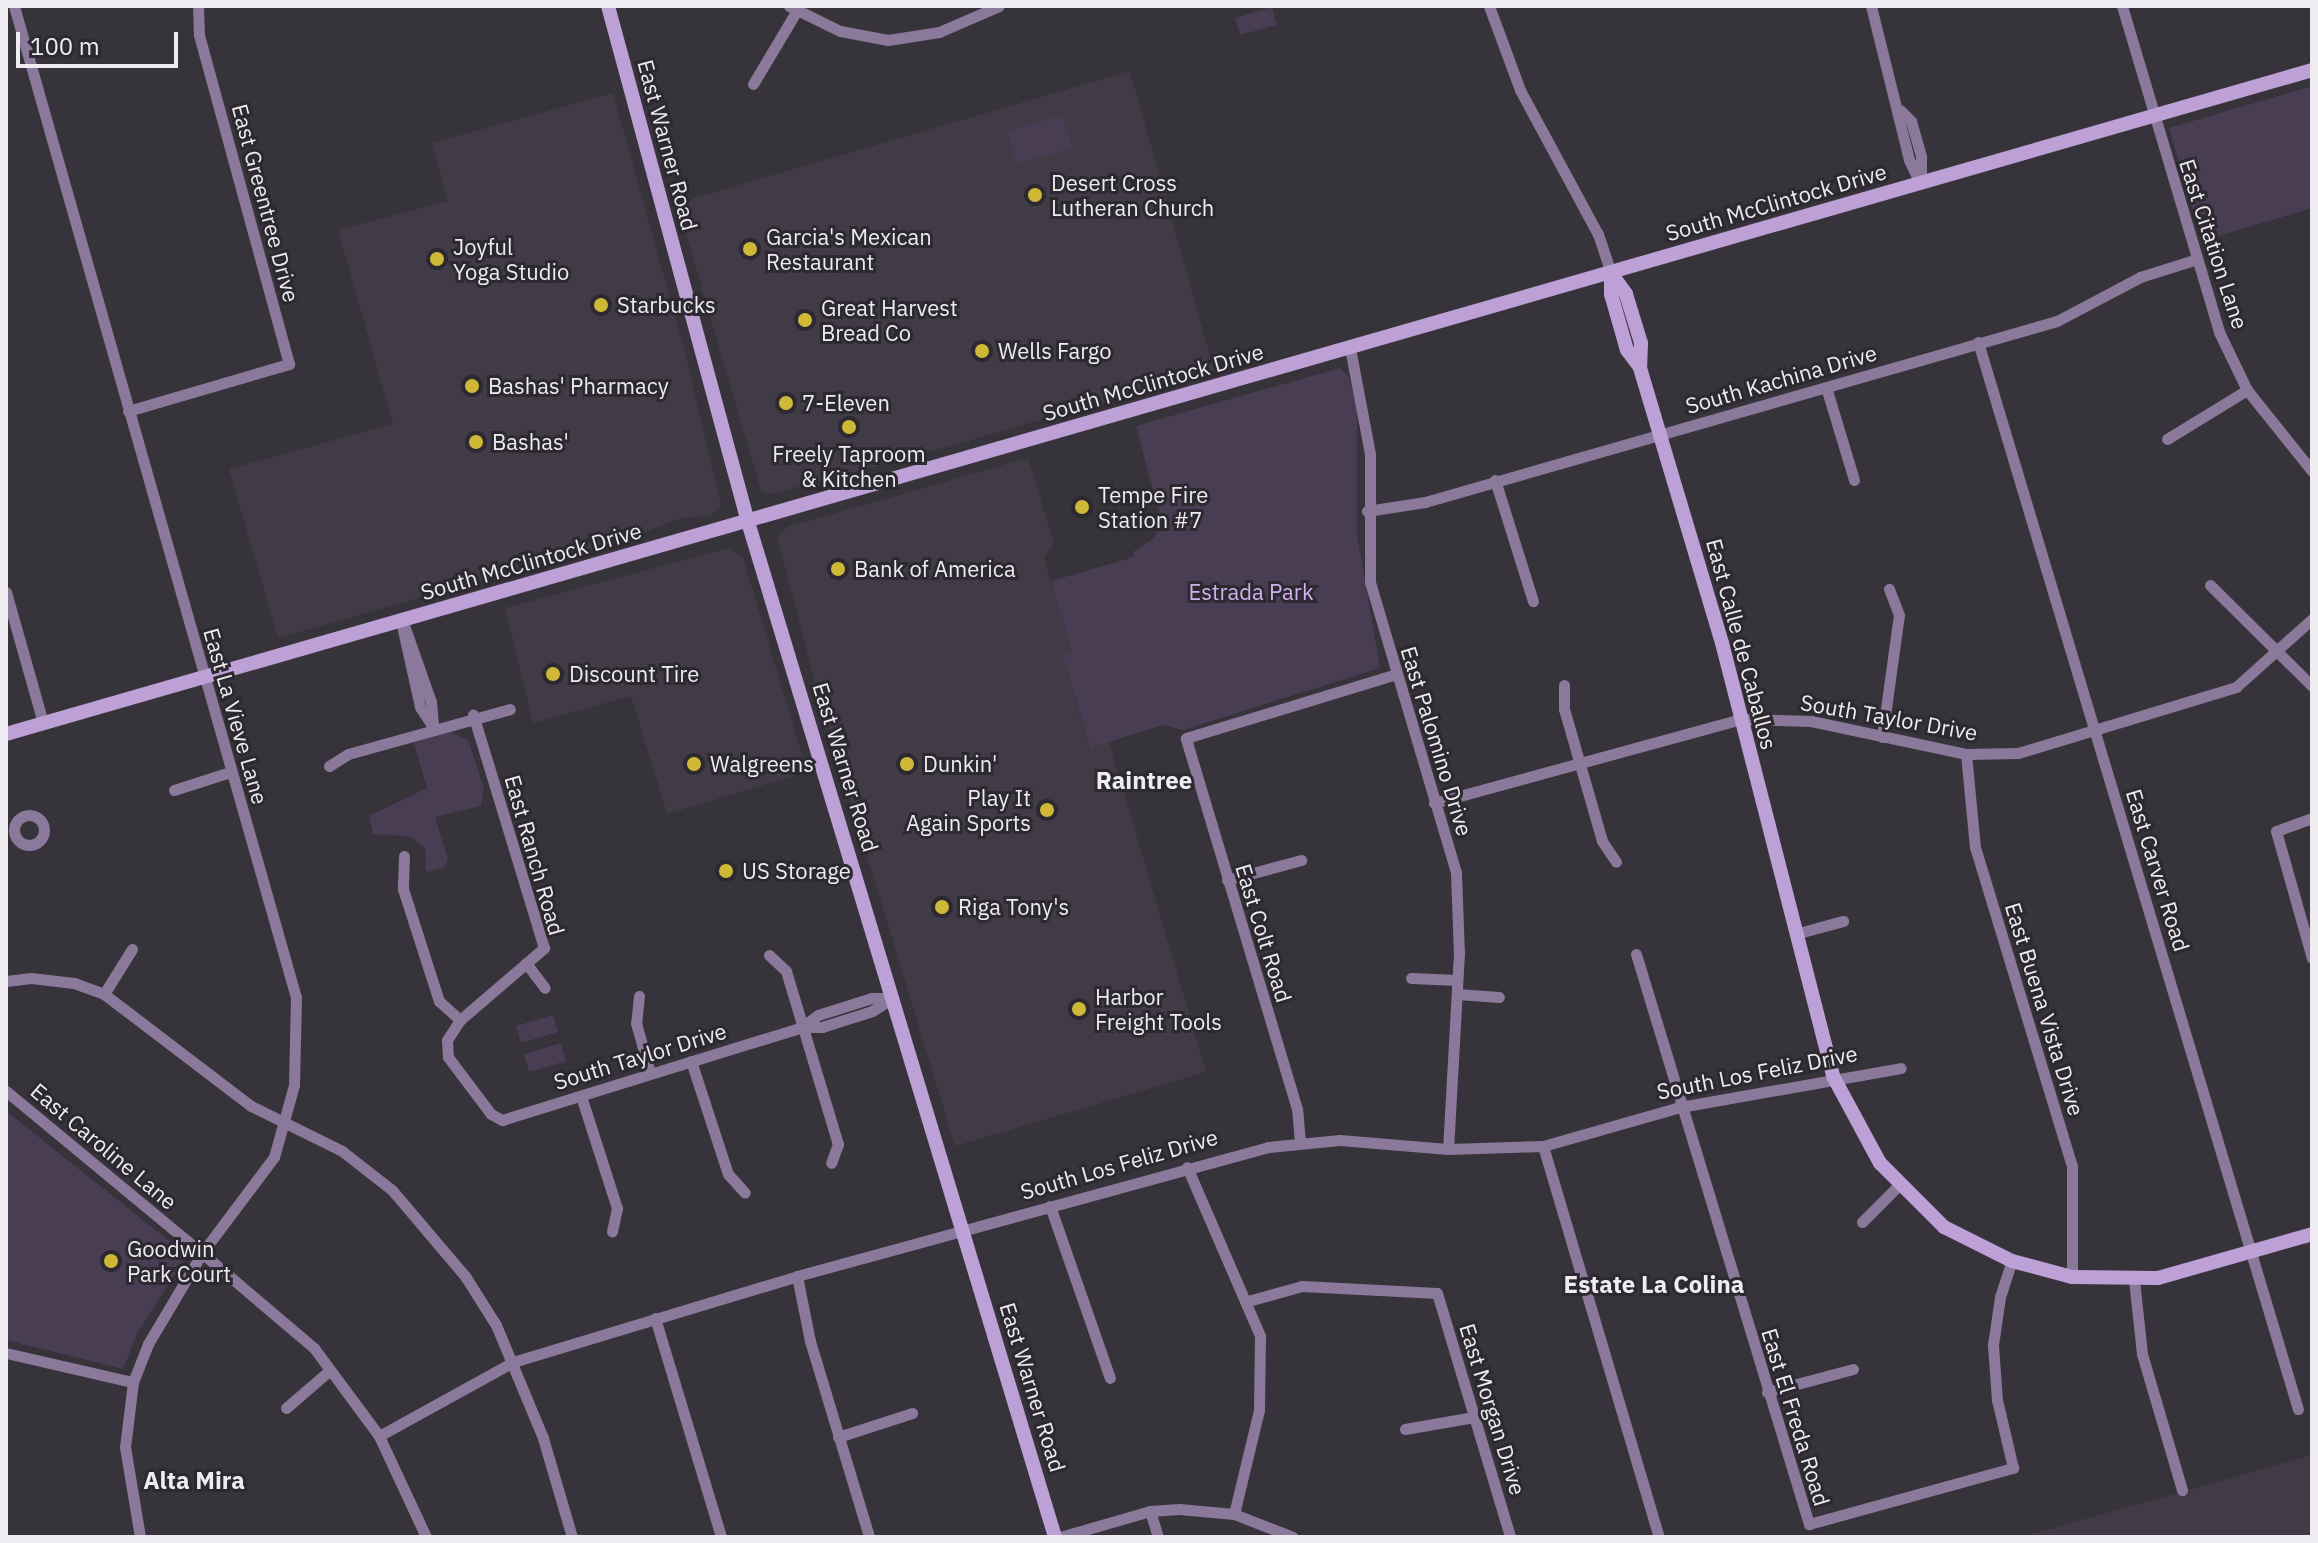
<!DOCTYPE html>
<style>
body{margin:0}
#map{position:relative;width:2318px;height:1543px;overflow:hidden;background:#36333a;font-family:"IBM Plex Sans",sans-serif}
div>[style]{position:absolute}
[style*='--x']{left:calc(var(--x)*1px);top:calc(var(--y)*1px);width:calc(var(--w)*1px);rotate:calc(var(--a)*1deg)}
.built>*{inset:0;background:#413b47}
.green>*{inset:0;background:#483d53}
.street>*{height:11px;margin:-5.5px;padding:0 5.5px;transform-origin:5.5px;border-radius:5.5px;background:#8b799b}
.street>.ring{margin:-5.5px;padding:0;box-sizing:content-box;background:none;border:11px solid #8b799b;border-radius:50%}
.secondary>*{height:14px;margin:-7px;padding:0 7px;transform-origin:7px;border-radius:7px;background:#bca0d6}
.dots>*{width:22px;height:22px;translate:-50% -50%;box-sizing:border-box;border:4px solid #2c2930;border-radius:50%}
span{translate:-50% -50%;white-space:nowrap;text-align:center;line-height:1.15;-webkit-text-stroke:6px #2c2930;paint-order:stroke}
.street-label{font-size:22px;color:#eeecf1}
.poi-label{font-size:22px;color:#eeecf1}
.left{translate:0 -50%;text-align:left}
.right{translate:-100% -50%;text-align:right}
.park-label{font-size:22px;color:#d1b0ee}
.neighbourhood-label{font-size:24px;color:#eeecf1;font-weight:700}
.frame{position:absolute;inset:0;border:8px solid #eeecf1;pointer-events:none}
.scale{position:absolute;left:16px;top:32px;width:162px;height:36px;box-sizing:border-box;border:4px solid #eeecf1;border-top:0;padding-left:10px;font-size:24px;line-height:28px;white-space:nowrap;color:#eeecf1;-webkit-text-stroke:6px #2c2930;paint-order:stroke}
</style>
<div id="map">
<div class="built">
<div style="clip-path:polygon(1130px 71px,1214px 370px,922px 454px,771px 494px,761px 491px,677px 203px)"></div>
<div style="clip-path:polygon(613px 93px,685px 352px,721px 506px,709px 516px,681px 518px,621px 541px,278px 638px,229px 469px,393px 424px,338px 230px,448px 201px,432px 143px)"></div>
<div style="clip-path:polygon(1028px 458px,1054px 543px,1044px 558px,1072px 654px,1063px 657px,1089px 747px,1109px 742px,1206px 1072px,955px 1146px,817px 690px,777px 536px,787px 527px)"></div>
<div style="clip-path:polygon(729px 548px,743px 558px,807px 772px,667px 814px,631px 696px,533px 723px,505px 608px)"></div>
<div style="clip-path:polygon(2312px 1455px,2312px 1537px,2020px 1537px,2164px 1497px)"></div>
</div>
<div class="green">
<div style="clip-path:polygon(1272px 7px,1277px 25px,1240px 35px,1235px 18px)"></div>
<div style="clip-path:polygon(2312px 86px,2312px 208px,2202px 241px,2169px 128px)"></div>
<div style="clip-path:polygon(1062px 115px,1072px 148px,1017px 164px,1007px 131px)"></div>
<div style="clip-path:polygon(1340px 368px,1349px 377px,1357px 410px,1357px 534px,1380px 668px,1183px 730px,1162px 725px,1090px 748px,1063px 656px,1072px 653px,1051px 581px,1134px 557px,1133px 552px,1155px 537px,1160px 517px,1136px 426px)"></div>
<div style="clip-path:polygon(448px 731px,468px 740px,484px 788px,481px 806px,435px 817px,448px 859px,444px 868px,426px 872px,425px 848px,409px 836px,373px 834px,369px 816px,427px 788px,414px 743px)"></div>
<div style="clip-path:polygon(553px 1015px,558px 1032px,521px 1043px,516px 1026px)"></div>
<div style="clip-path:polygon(561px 1043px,566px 1061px,529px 1072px,524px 1054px)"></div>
<div style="clip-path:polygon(6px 1111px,187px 1255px,138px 1332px,123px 1369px,6px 1340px)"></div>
</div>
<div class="street">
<div style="--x:14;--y:6;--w:1030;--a:74.12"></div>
<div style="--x:296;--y:997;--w:88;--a:91.3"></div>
<div style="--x:294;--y:1085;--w:75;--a:105.5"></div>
<div style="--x:274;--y:1157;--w:120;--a:126.9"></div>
<div style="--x:202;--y:1253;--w:147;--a:40.3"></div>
<div style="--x:314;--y:1348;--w:109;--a:53.5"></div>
<div style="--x:379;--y:1436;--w:111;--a:65"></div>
<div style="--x:789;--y:6;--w:57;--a:26.1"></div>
<div style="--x:840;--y:31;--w:49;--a:10.6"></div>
<div style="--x:888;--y:40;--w:52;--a:-8.9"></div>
<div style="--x:939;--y:32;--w:65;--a:-23.4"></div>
<div style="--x:1489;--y:6;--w:90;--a:69.7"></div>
<div style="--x:1520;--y:90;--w:164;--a:61.6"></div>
<div style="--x:1598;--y:234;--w:41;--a:71.6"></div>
<div style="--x:1871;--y:6;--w:159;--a:76.1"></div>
<div style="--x:1909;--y:160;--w:25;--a:64"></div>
<div style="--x:2122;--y:6;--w:340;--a:73.4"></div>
<div style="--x:2219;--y:332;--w:64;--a:64.2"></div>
<div style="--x:2247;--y:390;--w:104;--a:51.3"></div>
<div style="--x:753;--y:84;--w:84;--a:-59.2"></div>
<div style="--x:1900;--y:110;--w:16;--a:45"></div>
<div style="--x:1911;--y:121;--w:37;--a:74"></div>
<div style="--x:1921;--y:157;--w:23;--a:90"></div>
<div style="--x:1978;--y:342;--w:1114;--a:73.31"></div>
<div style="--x:1350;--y:348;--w:108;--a:79.3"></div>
<div style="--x:1370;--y:454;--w:128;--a:90"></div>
<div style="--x:1370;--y:582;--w:303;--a:73.5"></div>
<div style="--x:1456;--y:873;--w:80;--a:87.9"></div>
<div style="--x:1459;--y:953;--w:196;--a:93.2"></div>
<div style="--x:1826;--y:387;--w:97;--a:73.2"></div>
<div style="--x:128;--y:411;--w:168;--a:-16.3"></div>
<div style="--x:289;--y:364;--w:341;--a:-105.3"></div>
<div style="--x:199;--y:35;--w:29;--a:-92"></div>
<div style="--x:2167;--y:439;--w:94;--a:-31.5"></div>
<div style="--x:1495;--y:480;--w:127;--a:72.6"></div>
<div style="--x:1367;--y:511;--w:59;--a:-8.8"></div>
<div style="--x:1425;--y:502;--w:657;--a:-15.98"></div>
<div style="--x:2057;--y:321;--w:94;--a:-27.9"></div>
<div style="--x:2140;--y:277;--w:60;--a:-17.5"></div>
<div style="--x:2210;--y:585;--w:144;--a:44.7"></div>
<div style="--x:6;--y:592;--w:136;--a:74.2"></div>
<div style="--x:401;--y:621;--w:88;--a:77.5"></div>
<div style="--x:420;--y:707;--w:24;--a:57"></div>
<div style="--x:404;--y:625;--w:82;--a:70.7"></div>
<div style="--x:431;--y:702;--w:24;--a:85"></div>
<div style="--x:1564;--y:685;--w:24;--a:90"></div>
<div style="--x:1564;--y:709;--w:137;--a:73.9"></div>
<div style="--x:1602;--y:841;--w:25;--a:56"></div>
<div style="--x:1882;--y:737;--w:123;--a:-82.1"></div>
<div style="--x:1899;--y:615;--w:28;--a:-111"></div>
<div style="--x:1966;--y:754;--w:93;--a:84.5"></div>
<div style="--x:1975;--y:847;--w:333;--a:73.1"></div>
<div style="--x:2072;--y:1166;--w:111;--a:90"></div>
<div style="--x:329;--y:766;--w:22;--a:-32"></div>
<div style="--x:348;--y:754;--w:168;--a:-15.5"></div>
<div style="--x:174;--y:790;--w:59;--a:-17.8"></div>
<div style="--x:1434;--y:803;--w:318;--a:-15.3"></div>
<div style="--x:1741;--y:719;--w:70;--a:1.6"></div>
<div style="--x:1811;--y:721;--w:158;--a:12"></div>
<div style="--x:1966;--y:754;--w:52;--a:-1.1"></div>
<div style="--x:2018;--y:753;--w:228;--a:-16.8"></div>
<div style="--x:2236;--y:687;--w:102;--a:-41.8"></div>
<div class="ring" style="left:14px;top:815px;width:19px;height:19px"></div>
<div style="--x:2312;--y:818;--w:38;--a:160"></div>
<div style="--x:2276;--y:831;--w:132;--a:74.2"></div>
<div style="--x:404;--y:856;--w:33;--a:92"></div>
<div style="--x:403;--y:889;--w:118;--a:72.2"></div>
<div style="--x:439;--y:1001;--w:28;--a:42"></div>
<div style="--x:460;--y:1020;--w:24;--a:123"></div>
<div style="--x:447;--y:1040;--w:17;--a:87"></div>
<div style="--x:448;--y:1057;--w:71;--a:53"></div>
<div style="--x:491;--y:1114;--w:13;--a:29"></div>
<div style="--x:502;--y:1120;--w:314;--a:-17.2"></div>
<div style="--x:802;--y:1027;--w:20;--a:0"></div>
<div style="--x:822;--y:1027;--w:52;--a:-17.7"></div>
<div style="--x:872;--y:1011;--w:25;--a:-32"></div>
<div style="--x:1227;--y:880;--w:77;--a:-15.1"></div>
<div style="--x:1795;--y:934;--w:50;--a:-15.2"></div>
<div style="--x:1636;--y:954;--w:596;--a:73.12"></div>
<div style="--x:1809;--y:1524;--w:212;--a:-15.4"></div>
<div style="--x:2013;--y:1468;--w:70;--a:-103.2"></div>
<div style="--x:1997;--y:1400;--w:55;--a:-94.2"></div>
<div style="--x:1993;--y:1345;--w:49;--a:-81.7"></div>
<div style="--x:2000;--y:1297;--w:38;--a:-72"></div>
<div style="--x:769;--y:955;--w:23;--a:43"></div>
<div style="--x:786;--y:971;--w:181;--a:73.3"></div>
<div style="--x:838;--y:1144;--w:20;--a:110"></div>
<div style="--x:526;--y:963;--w:31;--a:53"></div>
<div style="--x:1411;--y:978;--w:46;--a:2.5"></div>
<div style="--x:6;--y:981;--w:25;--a:-7"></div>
<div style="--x:31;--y:978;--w:43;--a:6.6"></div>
<div style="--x:74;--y:983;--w:32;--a:20"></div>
<div style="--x:104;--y:994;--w:185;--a:37.3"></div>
<div style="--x:251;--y:1106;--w:102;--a:26.3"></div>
<div style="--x:342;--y:1151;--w:63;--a:38"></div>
<div style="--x:392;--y:1190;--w:113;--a:49.7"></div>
<div style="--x:465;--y:1276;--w:58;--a:57.7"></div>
<div style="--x:496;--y:1325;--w:122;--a:67.4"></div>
<div style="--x:543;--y:1438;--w:103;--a:73.7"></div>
<div style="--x:104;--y:994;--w:53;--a:-58.1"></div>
<div style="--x:1457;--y:994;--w:42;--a:4.1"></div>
<div style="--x:639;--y:996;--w:27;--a:96"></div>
<div style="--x:636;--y:1023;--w:52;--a:74.4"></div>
<div style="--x:460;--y:1020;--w:111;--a:-40.6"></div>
<div style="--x:544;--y:948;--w:244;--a:-106.9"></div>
<div style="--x:802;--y:1027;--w:20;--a:-37"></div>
<div style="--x:818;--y:1015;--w:57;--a:-17.5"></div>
<div style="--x:872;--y:998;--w:21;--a:0"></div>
<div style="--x:691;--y:1061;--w:119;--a:71.9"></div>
<div style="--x:728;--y:1174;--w:25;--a:48"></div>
<div style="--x:6;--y:1091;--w:254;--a:39.6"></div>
<div style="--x:202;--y:1253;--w:106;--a:120.7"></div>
<div style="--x:148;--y:1344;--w:41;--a:111.5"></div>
<div style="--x:133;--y:1382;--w:65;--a:97"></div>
<div style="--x:125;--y:1447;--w:91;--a:80.5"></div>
<div style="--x:581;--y:1096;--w:118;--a:72.2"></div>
<div style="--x:617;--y:1208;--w:24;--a:102"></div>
<div style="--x:1300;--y:1142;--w:33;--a:-95"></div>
<div style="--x:1297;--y:1109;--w:387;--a:-106.7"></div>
<div style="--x:1186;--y:738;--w:220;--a:-16.9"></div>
<div style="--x:1543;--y:1146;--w:408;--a:73.5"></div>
<div style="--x:1187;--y:1167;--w:184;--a:66.6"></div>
<div style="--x:1260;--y:1336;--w:74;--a:90.8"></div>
<div style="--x:1259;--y:1410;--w:107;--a:103.5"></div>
<div style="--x:1050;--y:1206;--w:182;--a:70.8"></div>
<div style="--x:1862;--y:1222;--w:51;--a:-45"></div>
<div style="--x:797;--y:1276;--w:66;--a:78.7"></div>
<div style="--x:810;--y:1341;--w:205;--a:73.2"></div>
<div style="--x:2134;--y:1280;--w:74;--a:83.8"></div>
<div style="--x:2142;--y:1354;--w:142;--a:73.6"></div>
<div style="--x:1248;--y:1301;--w:56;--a:-15.5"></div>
<div style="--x:1302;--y:1286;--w:135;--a:3"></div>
<div style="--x:1437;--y:1293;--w:255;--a:73.3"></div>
<div style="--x:655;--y:1318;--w:229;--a:73.2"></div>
<div style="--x:6;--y:1353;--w:130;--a:12.9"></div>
<div style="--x:1767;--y:1392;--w:89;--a:-15"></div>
<div style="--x:286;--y:1408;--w:58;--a:-40.8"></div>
<div style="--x:1405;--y:1429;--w:70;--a:-9.9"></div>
<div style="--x:379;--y:1436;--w:153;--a:-28.9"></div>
<div style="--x:513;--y:1362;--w:297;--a:-16.8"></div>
<div style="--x:797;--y:1276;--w:488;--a:-15.3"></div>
<div style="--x:1268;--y:1147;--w:72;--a:-5.6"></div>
<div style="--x:1340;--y:1140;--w:108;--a:4.8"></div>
<div style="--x:1448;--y:1149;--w:95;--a:-1.8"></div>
<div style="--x:1543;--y:1146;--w:142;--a:-15.9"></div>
<div style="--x:1680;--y:1107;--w:224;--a:-10"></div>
<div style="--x:838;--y:1437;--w:78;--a:-18"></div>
<div style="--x:1150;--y:1511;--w:27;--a:73"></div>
<div style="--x:1060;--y:1537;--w:94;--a:-16.1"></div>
<div style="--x:1150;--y:1511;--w:29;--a:-4"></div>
<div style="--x:1179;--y:1509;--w:55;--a:5.2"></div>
<div style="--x:1234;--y:1514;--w:63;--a:21.3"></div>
</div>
<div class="secondary">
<div style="--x:608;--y:6;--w:535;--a:74.82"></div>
<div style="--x:748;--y:522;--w:1060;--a:73.17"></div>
<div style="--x:1611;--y:273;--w:26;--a:54"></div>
<div style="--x:1626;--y:294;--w:51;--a:73"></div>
<div style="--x:1641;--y:343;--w:25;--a:92"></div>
<div style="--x:1640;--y:368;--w:287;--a:73.4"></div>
<div style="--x:1722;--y:643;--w:449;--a:75.6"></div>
<div style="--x:1834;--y:1078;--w:97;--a:61.6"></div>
<div style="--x:1880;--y:1163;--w:91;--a:45"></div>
<div style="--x:1944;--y:1227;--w:76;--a:26.6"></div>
<div style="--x:2012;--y:1261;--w:62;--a:14.9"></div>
<div style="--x:2072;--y:1277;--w:86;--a:0.7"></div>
<div style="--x:2158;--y:1278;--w:160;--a:-15.9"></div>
<div style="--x:1611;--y:273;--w:21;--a:90"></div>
<div style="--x:1611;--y:294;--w:58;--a:74.1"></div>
<div style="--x:1627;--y:350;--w:21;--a:53"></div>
<div style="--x:6;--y:734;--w:2400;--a:-16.06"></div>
</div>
<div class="dots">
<div style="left:1035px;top:195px;background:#cfb837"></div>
<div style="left:750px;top:249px;background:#cfb837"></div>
<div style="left:437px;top:259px;background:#cfb837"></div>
<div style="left:601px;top:305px;background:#cfb837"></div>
<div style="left:805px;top:320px;background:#cfb837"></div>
<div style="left:982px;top:351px;background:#cfb837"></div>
<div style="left:472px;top:386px;background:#cfb837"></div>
<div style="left:786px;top:403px;background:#cfb837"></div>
<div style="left:849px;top:427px;background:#cfb837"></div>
<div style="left:476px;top:442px;background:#cfb837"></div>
<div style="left:1082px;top:507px;background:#cfb837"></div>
<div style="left:838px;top:569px;background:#cfb837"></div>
<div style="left:553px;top:674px;background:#cfb837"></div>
<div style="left:694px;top:764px;background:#cfb837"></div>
<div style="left:907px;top:764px;background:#cfb837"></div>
<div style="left:1047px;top:810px;background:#cfb837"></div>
<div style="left:726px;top:871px;background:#cfb837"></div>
<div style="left:942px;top:907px;background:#cfb837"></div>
<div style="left:1079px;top:1009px;background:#cfb837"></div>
<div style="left:111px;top:1261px;background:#cfb837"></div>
</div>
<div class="street-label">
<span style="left:668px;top:145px;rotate:75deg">East Warner Road</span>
<span style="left:1776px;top:202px;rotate:-16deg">South McClintock Drive</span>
<span style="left:266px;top:203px;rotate:75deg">East Greentree Drive</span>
<span style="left:2214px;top:244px;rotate:72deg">East Citation Lane</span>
<span style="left:1781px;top:379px;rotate:-16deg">South Kachina Drive</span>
<span style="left:1153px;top:382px;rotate:-16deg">South McClintock Drive</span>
<span style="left:531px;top:561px;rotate:-16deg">South McClintock Drive</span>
<span style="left:1742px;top:644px;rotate:75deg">East Calle de Caballos</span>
<span style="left:236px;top:716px;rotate:74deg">East La Vieve Lane</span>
<span style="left:1889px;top:717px;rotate:10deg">South Taylor Drive</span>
<span style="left:1437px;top:741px;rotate:73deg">East Palomino Drive</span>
<span style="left:846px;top:767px;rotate:73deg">East Warner Road</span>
<span style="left:535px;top:855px;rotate:74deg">East Ranch Road</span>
<span style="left:2158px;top:870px;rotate:73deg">East Carver Road</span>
<span style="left:1264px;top:933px;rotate:73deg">East Colt Road</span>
<span style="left:2045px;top:1009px;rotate:73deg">East Buena Vista Drive</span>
<span style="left:640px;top:1056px;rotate:-17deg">South Taylor Drive</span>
<span style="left:1757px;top:1072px;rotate:-11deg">South Los Feliz Drive</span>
<span style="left:104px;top:1146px;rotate:40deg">East Caroline Lane</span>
<span style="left:1119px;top:1164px;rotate:-16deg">South Los Feliz Drive</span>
<span style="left:1033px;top:1387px;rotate:73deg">East Warner Road</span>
<span style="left:1493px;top:1409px;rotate:73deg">East Morgan Drive</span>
<span style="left:1796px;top:1417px;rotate:73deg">East El Freda Road</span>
</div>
<div class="poi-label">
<span class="left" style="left:1051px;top:195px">Desert Cross<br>Lutheran Church</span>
<span class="left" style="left:766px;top:249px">Garcia's Mexican<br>Restaurant</span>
<span class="left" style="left:453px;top:259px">Joyful<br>Yoga Studio</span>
<span class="left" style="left:617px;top:305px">Starbucks</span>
<span class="left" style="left:821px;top:320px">Great Harvest<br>Bread Co</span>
<span class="left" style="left:998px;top:351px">Wells Fargo</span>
<span class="left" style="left:488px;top:386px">Bashas' Pharmacy</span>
<span class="left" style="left:802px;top:403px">7-Eleven</span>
<span class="left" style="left:492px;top:442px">Bashas'</span>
<span style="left:849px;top:466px">Freely Taproom<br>&amp; Kitchen</span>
<span class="left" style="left:1098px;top:507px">Tempe Fire<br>Station #7</span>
<span class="left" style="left:854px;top:569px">Bank of America</span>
<span class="left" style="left:569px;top:674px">Discount Tire</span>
<span class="left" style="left:710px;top:764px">Walgreens</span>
<span class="left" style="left:923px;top:764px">Dunkin'</span>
<span class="right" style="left:1031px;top:810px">Play It<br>Again Sports</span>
<span class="left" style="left:742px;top:871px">US Storage</span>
<span class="left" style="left:958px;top:907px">Riga Tony's</span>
<span class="left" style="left:1095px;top:1009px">Harbor<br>Freight Tools</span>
<span class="left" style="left:127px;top:1261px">Goodwin<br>Park Court</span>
</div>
<div class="park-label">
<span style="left:1251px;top:592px">Estrada Park</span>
</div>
<div class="neighbourhood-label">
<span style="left:1144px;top:781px">Raintree</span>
<span style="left:1654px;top:1285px">Estate La Colina</span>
<span style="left:194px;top:1481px">Alta Mira</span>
</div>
<div class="frame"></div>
<div class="scale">100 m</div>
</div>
